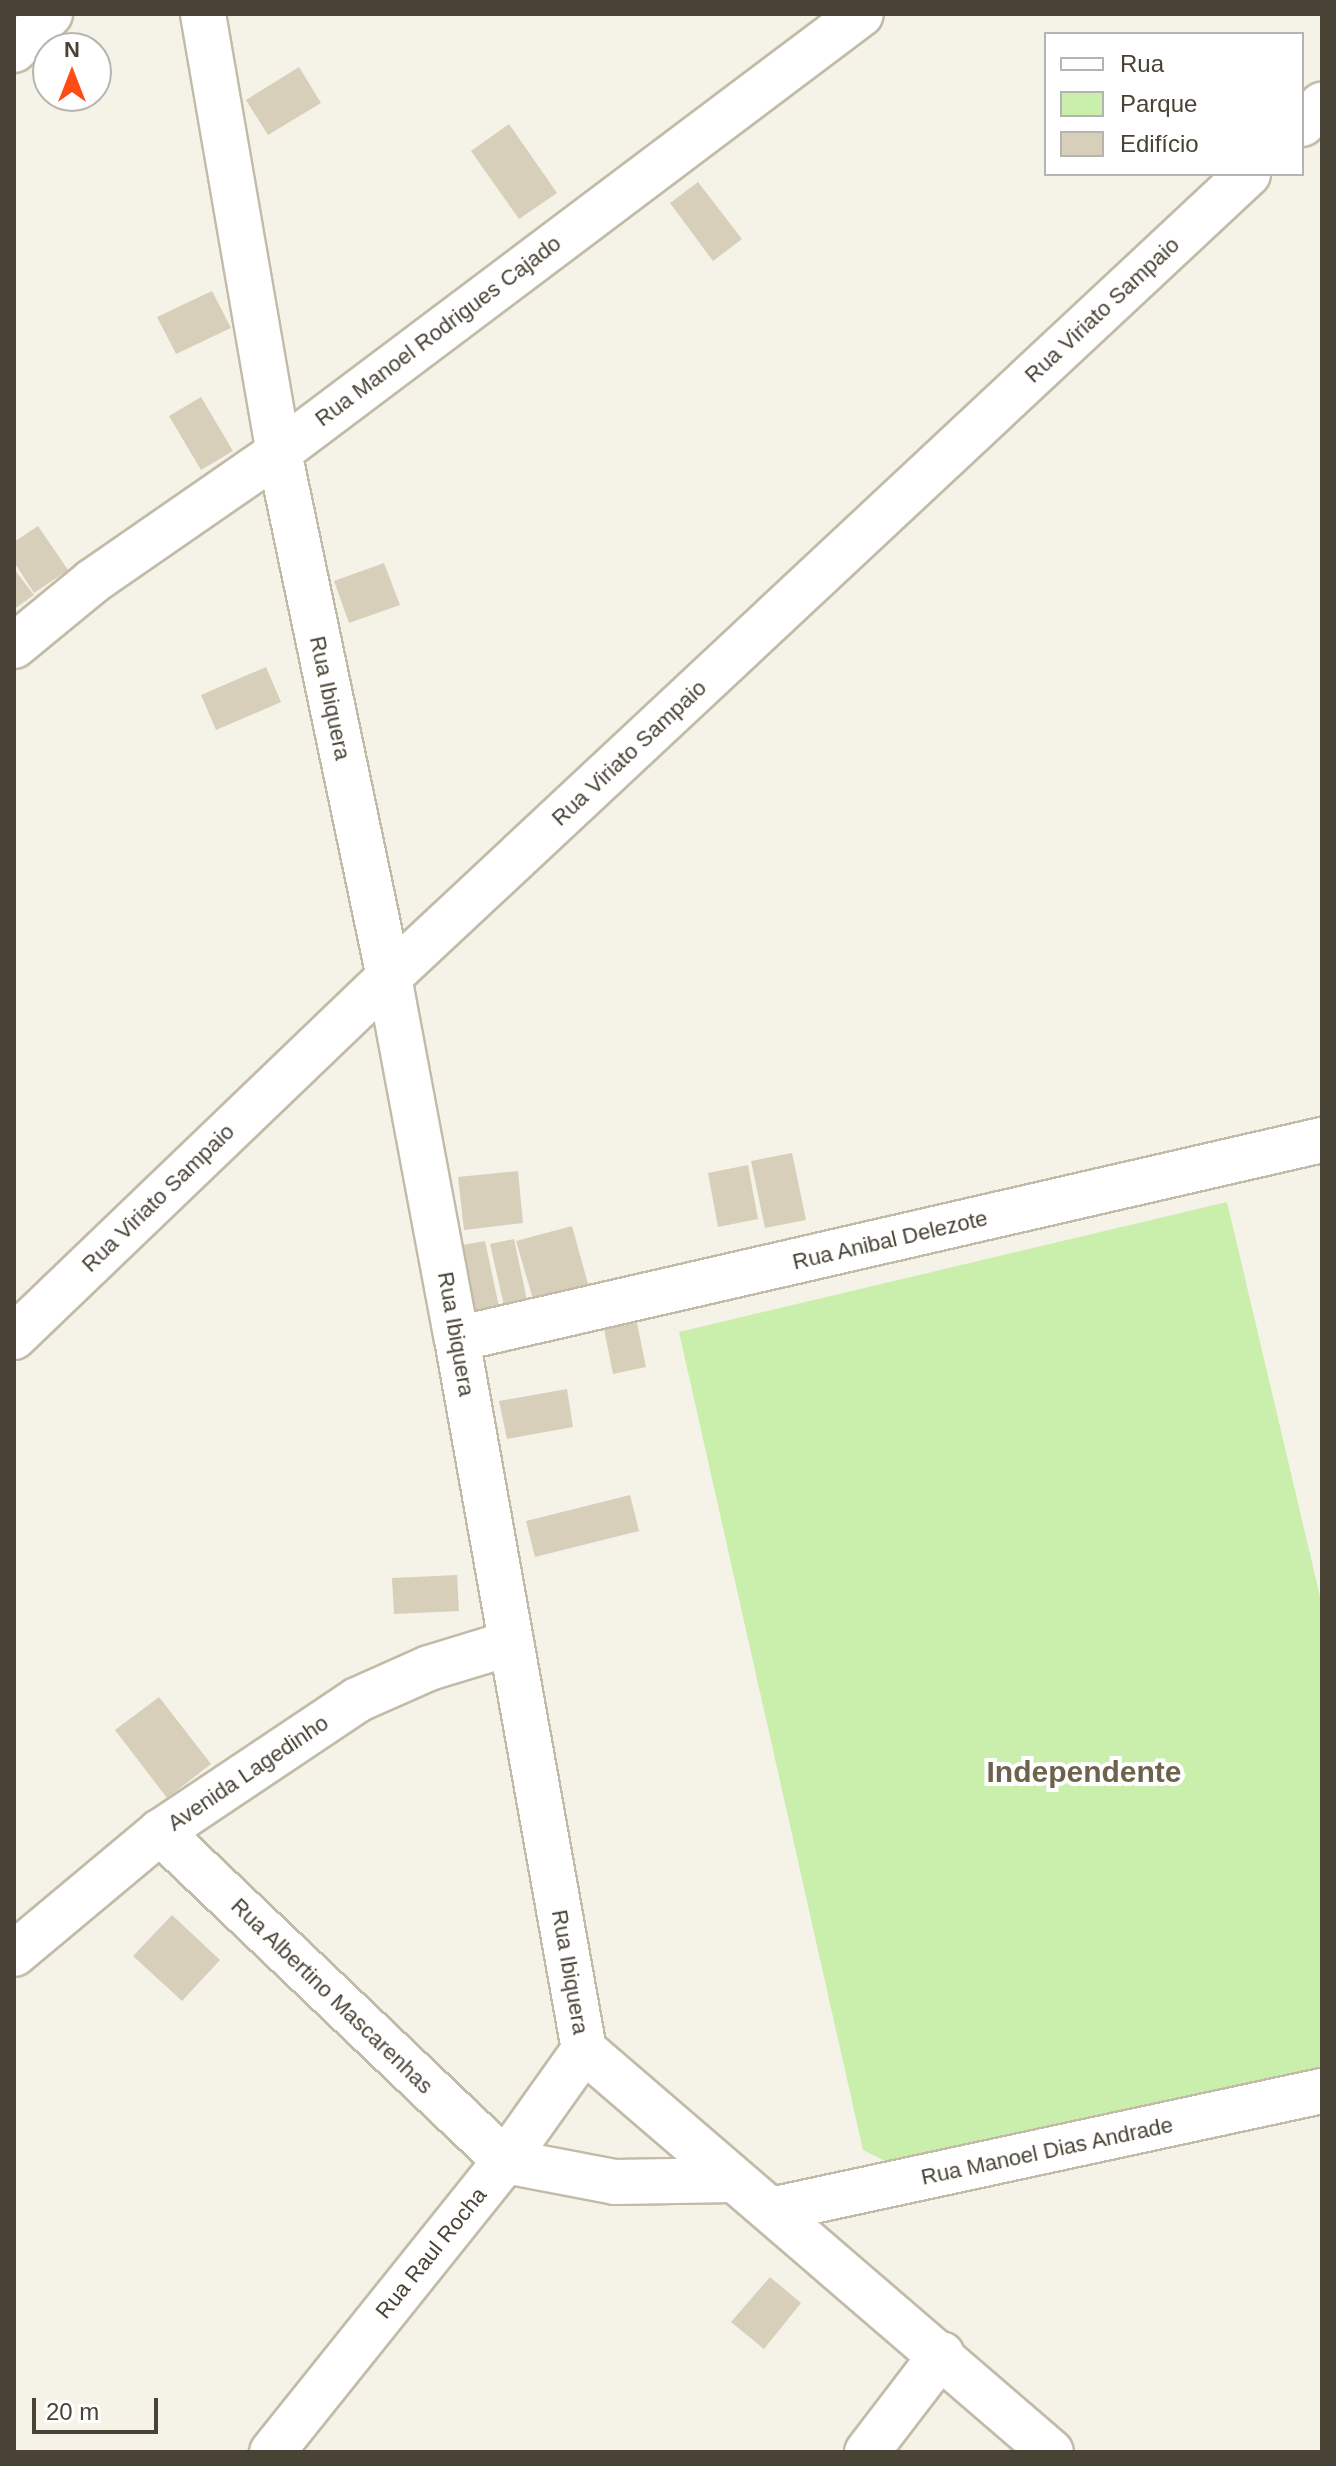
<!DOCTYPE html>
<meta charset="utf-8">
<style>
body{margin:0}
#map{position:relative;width:1336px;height:2466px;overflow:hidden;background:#f5f2e7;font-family:Helvetica,sans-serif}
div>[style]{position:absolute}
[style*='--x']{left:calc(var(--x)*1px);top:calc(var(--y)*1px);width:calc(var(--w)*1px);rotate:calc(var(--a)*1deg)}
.green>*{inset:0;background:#caeeab}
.building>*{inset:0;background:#d8cfbb}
.roads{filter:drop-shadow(2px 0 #c2bba8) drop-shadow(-2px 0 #c2bba8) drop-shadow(0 2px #c2bba8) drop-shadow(0 -2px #c2bba8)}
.street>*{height:44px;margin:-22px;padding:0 22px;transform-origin:22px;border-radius:22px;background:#fff}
span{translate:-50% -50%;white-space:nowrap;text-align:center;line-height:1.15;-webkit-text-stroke:8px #fff;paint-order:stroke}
.street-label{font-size:22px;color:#494335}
.district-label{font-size:30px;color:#6d624b;font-weight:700}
.frame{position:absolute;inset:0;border:16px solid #494335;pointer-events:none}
.legend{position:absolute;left:1044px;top:32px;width:260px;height:144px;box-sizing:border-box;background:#fff;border:2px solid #b6b4ae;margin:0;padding:10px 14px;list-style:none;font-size:24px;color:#494335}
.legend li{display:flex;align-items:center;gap:16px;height:40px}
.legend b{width:40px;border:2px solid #b6b4ae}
.north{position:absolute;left:32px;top:32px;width:80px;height:80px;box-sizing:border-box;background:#fff;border:2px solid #b6b4ae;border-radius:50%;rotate:0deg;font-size:22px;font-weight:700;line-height:32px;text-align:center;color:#494335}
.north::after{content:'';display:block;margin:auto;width:28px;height:36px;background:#ff4b14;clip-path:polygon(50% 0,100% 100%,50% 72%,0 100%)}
.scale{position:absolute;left:32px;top:2398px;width:126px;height:36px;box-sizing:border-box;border:4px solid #494335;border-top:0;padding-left:10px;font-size:24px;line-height:28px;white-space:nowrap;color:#494335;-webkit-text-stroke:6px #fff;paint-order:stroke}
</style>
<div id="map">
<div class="green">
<div style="clip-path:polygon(1227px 1202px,1322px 1605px,1322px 2076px,905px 2171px,863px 2150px,679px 1332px)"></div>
</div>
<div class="building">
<div style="clip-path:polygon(299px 67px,321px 103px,268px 135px,246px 100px)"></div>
<div style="clip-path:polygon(509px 124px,557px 193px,519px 219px,471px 151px)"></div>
<div style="clip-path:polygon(698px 182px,742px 239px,713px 261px,670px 203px)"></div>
<div style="clip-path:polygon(212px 291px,231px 328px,176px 354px,157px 317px)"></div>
<div style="clip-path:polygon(201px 397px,233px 451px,201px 470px,169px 416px)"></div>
<div style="clip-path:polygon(38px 526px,68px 570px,34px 593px,14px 562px,14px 542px)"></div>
<div style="clip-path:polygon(384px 563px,400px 605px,349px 623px,334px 581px)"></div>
<div style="clip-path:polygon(14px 569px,34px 595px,14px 609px)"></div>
<div style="clip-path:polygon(266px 667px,281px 702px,216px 730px,201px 695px)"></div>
<div style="clip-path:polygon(792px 1153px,806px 1220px,765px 1228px,751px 1161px)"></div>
<div style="clip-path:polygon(748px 1165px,758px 1219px,718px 1227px,708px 1173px)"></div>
<div style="clip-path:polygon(518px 1171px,523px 1223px,464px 1230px,458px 1177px)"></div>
<div style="clip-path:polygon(572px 1226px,588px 1284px,533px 1299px,516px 1241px)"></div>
<div style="clip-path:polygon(514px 1239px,528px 1305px,505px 1310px,490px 1244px)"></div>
<div style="clip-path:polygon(485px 1241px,500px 1311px,471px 1316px,457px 1246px)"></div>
<div style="clip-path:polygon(637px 1323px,646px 1367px,613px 1374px,604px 1329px)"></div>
<div style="clip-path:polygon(567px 1389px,573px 1427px,507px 1439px,499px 1401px)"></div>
<div style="clip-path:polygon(630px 1495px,639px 1531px,535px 1557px,526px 1521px)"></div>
<div style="clip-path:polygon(457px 1575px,459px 1611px,394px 1614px,392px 1578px)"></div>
<div style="clip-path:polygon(159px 1697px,211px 1764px,167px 1798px,115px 1730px)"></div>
<div style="clip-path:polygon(172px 1915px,220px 1960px,182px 2001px,133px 1956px)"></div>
<div style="clip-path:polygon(770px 2277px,801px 2303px,764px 2349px,731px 2322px)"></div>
</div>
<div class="roads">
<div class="street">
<div style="--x:203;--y:14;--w:445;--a:80.2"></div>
<div style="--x:279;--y:452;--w:536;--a:78.17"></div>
<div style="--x:389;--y:977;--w:368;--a:79.4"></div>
<div style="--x:457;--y:1339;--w:722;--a:79.87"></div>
<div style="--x:584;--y:2050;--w:616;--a:40.72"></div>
<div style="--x:14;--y:50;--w:51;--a:-45"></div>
<div style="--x:1302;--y:124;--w:28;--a:-44"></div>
<div style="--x:14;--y:646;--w:102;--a:-39.4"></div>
<div style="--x:93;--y:581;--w:226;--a:-34.7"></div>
<div style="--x:279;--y:452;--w:728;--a:-36.96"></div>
<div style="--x:14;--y:1337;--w:520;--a:-43.83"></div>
<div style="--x:389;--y:977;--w:1176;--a:-43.07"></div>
<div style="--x:457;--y:1339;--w:888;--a:-12.96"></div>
<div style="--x:160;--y:1832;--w:477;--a:43.6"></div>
<div style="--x:505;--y:2161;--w:112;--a:10.8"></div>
<div style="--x:615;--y:2182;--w:119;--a:-1"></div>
<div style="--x:14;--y:1954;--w:190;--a:-39.9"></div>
<div style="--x:160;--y:1832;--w:237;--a:-33.8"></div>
<div style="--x:357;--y:1700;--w:79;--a:-24"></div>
<div style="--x:429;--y:1668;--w:86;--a:-17"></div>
<div style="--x:771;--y:2210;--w:564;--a:-12.19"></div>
<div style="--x:272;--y:2452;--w:373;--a:-51.3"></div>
<div style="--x:505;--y:2161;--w:136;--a:-54.6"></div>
<div style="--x:867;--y:2452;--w:123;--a:-52.6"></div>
</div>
</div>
<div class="street-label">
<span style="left:1102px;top:310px;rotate:-43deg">Rua Viriato Sampaio</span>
<span style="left:438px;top:331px;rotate:-37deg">Rua Manoel Rodrigues Cajado</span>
<span style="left:330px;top:698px;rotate:78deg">Rua Ibiquera</span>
<span style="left:629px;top:753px;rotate:-43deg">Rua Viriato Sampaio</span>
<span style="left:158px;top:1198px;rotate:-44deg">Rua Viriato Sampaio</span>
<span style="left:890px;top:1240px;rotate:-13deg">Rua Anibal Delezote</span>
<span style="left:456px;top:1334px;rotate:80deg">Rua Ibiquera</span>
<span style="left:248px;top:1773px;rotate:-34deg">Avenida Lagedinho</span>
<span style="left:570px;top:1972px;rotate:80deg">Rua Ibiquera</span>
<span style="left:332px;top:1996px;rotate:44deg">Rua Albertino Mascarenhas</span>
<span style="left:1047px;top:2151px;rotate:-12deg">Rua Manoel Dias Andrade</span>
<span style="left:431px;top:2253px;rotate:-51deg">Rua Raul Rocha</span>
</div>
<div class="district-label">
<span style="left:1084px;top:1772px">Independente</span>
</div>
<div class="frame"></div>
<ul class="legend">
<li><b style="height:10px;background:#fff"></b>Rua</li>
<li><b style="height:22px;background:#caeeab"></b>Parque</li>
<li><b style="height:22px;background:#d8cfbb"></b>Edifício</li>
</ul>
<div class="north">N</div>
<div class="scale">20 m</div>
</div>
